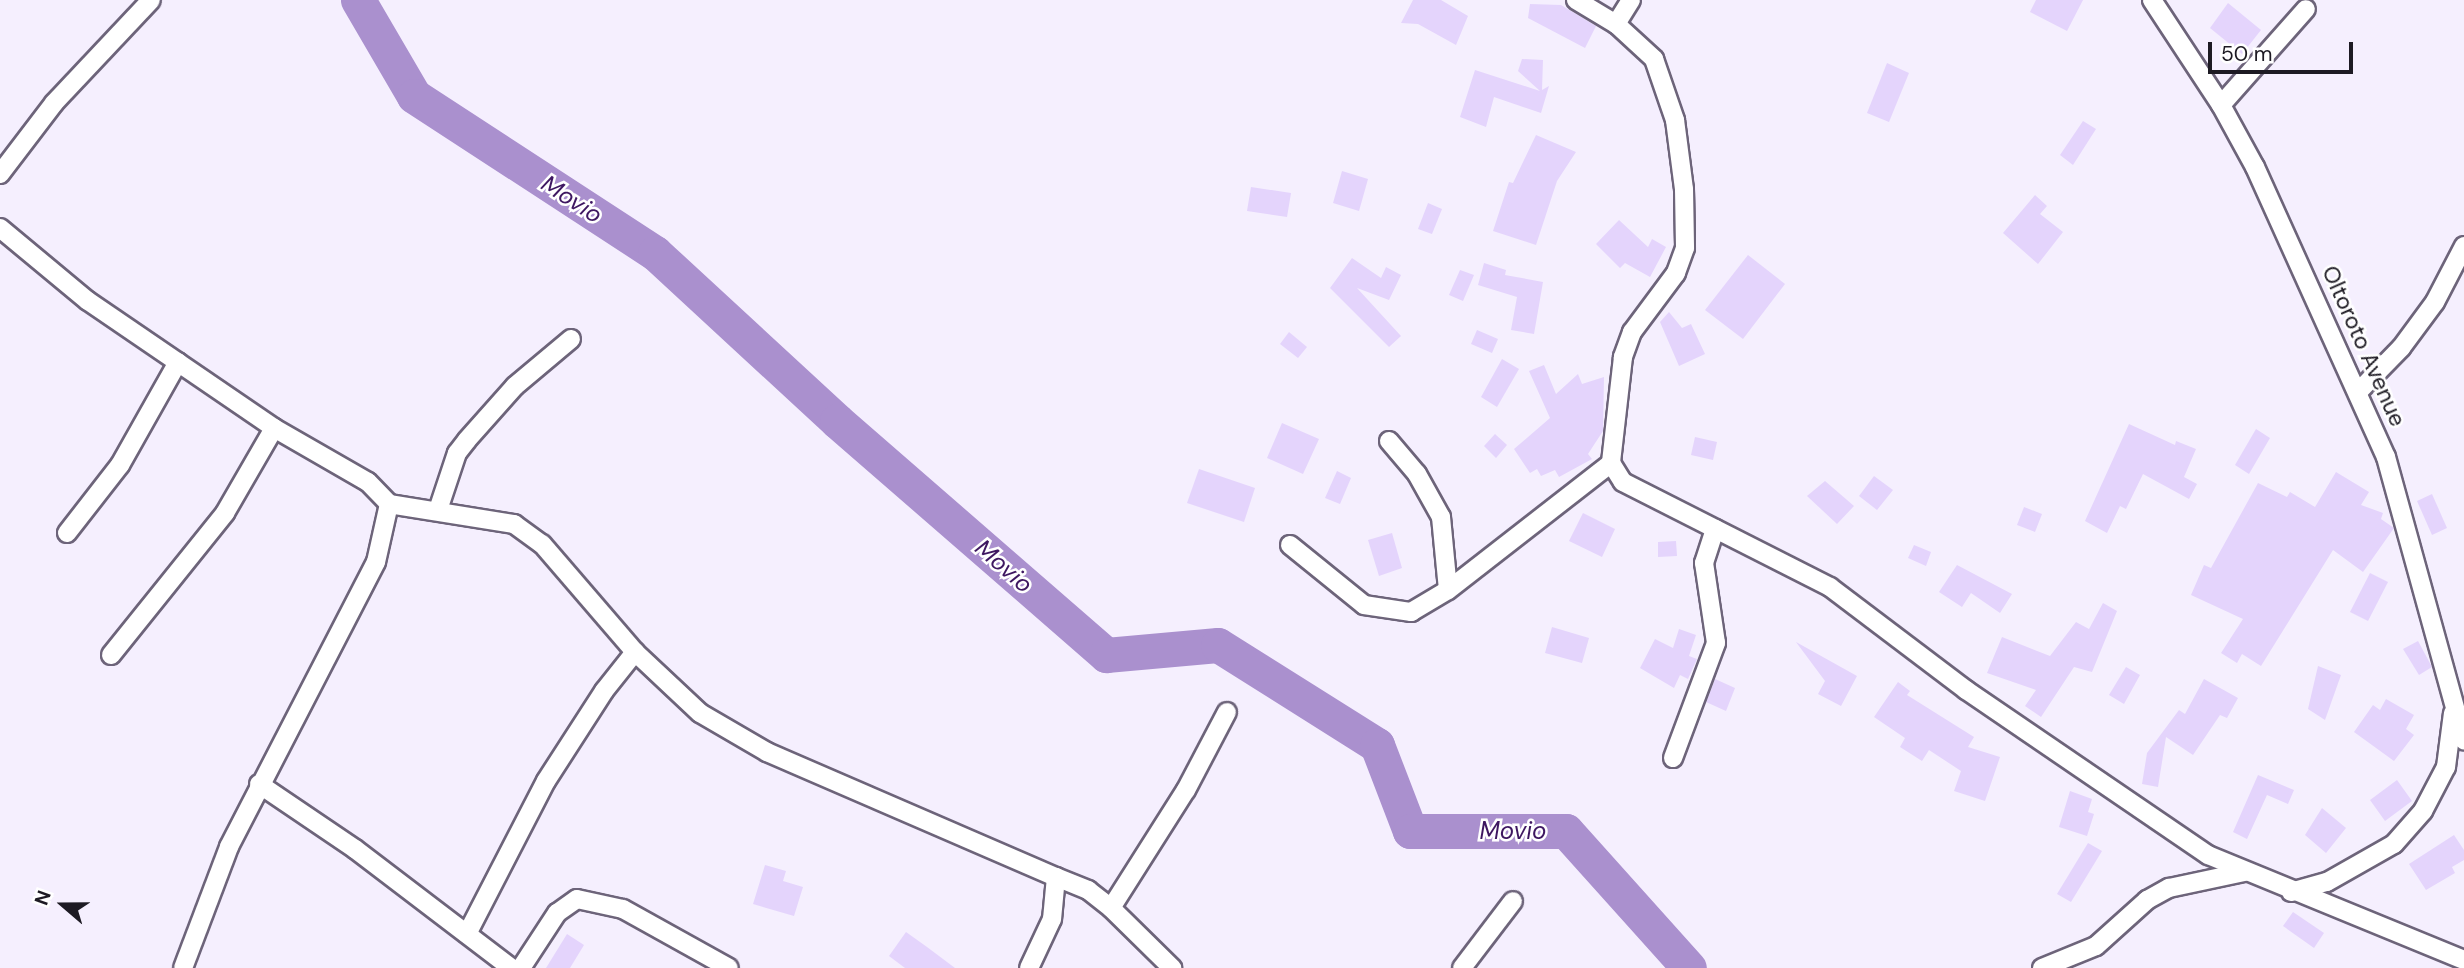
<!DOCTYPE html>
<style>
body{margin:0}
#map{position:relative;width:2464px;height:968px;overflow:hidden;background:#f5effe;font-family:"DM Sans",sans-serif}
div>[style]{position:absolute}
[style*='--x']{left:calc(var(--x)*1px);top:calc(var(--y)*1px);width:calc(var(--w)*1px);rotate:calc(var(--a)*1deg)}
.river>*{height:35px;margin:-17.5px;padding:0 17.5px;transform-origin:17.5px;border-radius:17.5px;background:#aa90ce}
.building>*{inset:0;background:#e4d4fc}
.roads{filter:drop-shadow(2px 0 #6d647a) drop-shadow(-2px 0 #6d647a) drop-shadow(0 2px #6d647a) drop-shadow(0 -2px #6d647a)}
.street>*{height:18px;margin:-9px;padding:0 9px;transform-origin:9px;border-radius:9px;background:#fff}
span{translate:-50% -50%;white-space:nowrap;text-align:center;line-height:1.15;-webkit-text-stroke:5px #fff;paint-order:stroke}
.street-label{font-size:23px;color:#1d1a23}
.water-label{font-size:24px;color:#3e1761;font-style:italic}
.north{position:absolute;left:28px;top:870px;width:70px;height:70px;-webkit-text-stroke:5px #fff;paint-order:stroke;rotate:290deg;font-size:19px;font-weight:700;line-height:28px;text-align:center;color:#1d1a23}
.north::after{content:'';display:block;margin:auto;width:24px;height:32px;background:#1d1a23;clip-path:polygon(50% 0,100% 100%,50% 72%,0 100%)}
.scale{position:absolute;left:2208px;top:42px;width:145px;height:32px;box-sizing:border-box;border:4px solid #1d1a23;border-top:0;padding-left:9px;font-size:21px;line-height:24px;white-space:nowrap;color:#1d1a23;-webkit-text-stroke:5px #fff;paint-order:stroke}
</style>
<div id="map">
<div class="river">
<div style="--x:358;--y:0;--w:111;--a:59.7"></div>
<div style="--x:414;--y:96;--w:288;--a:33.1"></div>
<div style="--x:655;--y:253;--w:248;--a:42.7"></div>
<div style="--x:837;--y:421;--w:357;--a:41"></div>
<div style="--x:1106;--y:655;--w:112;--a:-5.1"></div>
<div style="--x:1218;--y:645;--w:188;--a:32.2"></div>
<div style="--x:1377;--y:745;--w:92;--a:69"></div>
<div style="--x:1410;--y:831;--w:156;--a:0"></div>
<div style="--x:1566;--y:831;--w:184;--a:48.1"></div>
</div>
<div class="building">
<div style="clip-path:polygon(1413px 0,1441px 0,1468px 16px,1456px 45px,1418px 24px,1401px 23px)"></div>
<div style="clip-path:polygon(2036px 0,2083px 0,2067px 31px,2030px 12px)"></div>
<div style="clip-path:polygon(2228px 3px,2261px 30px,2242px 54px,2210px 28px)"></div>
<div style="clip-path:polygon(1530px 4px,1561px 5px,1596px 26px,1585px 48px,1528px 18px)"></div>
<div style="clip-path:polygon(1522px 59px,1543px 60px,1542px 90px,1549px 86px,1541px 113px,1494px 97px,1486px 127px,1460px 117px,1475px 70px,1540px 91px,1518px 71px)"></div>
<div style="clip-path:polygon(1887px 63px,1909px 73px,1889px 122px,1867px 113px)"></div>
<div style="clip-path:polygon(2083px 121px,2096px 129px,2073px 165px,2060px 155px)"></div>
<div style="clip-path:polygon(1536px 135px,1576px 152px,1557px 181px,1536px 245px,1493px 231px,1509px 182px,1513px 183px)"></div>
<div style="clip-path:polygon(1342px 171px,1368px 179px,1359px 211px,1333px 203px)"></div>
<div style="clip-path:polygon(1251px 187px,1291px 193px,1287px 217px,1247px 211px)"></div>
<div style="clip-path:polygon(2035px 195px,2047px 206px,2040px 214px,2063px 232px,2038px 264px,2003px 233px)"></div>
<div style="clip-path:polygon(1428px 203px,1442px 209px,1432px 234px,1418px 229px)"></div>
<div style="clip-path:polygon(1619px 220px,1648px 247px,1652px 239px,1666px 247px,1650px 277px,1625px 263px,1620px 268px,1596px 244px)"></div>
<div style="clip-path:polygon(1748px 255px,1785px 284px,1743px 339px,1705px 310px)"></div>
<div style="clip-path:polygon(1352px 258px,1381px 278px,1386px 267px,1401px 275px,1389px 300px,1357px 288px,1401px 336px,1389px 347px,1330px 288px)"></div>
<div style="clip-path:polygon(1484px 263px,1506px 270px,1505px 275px,1543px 282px,1534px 334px,1511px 330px,1517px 297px,1478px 285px)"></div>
<div style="clip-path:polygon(1460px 270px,1474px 275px,1463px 301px,1449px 295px)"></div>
<div style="clip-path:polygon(1669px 312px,1682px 328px,1691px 324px,1705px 354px,1679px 366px,1660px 322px)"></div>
<div style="clip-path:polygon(1477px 330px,1498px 339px,1492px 353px,1471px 344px)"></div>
<div style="clip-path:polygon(1289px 332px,1307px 347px,1298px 358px,1280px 344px)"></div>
<div style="clip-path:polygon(1502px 359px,1519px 369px,1497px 407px,1481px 397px)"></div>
<div style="clip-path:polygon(1544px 365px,1556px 394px,1578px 374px,1582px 384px,1604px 377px,1603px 431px,1588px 454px,1592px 459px,1559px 477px,1555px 470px,1541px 476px,1537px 469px,1530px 473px,1514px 449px,1550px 418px,1529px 371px)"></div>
<div style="clip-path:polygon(1282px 423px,1319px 439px,1303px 474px,1267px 458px)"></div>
<div style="clip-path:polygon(2129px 424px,2175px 445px,2176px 441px,2196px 449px,2184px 477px,2197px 484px,2189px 499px,2143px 474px,2126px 509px,2120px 506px,2107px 533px,2085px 521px)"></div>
<div style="clip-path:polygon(2256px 429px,2270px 438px,2249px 474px,2235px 465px)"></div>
<div style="clip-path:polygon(1495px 434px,1507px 445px,1496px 458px,1484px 446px)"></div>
<div style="clip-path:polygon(1695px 437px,1717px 442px,1713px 460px,1691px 455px)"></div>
<div style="clip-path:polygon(1199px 469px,1255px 488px,1244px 522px,1187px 503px)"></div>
<div style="clip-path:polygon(1337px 471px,1351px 478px,1340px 504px,1325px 498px)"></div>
<div style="clip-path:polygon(2336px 472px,2369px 492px,2361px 505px,2383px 513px,2381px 519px,2394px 528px,2363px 572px,2333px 550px,2261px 666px,2242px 654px,2237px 663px,2221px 653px,2243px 619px,2191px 595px,2204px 565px,2211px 568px,2258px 483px,2287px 497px,2290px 492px,2315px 507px)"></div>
<div style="clip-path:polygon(1874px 476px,1893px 490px,1877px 510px,1859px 496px)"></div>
<div style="clip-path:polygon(1825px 481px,1854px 506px,1837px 524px,1807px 496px)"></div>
<div style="clip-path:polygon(2432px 494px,2447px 528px,2432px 535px,2417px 501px)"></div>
<div style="clip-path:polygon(2024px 507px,2042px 514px,2035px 532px,2017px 525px)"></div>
<div style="clip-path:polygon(1583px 513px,1615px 529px,1602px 557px,1569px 541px)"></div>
<div style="clip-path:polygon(1392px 533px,1402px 568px,1379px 576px,1368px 540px)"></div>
<div style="clip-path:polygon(1676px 541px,1677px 556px,1658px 557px,1658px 542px)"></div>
<div style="clip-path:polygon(1914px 545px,1931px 552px,1926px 566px,1908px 558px)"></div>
<div style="clip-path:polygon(1957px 565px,2012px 594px,2000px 613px,1971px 593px,1962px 607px,1939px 592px)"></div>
<div style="clip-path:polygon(2370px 573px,2388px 582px,2368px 621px,2350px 612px)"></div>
<div style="clip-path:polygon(2103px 603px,2117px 611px,2092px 672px,2074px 667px,2041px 717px,2025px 706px,2036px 690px,1987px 673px,2002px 637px,2050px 656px,2076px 622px,2089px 629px)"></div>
<div style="clip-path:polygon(1552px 627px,1589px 638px,1582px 663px,1545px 653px)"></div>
<div style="clip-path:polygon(1679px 629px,1696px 635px,1689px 656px,1697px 659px,1688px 679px,1680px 675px,1674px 688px,1640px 668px,1655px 639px,1673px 648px)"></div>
<div style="clip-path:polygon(2418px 641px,2432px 667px,2419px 675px,2403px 649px)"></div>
<div style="clip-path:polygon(1796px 642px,1857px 676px,1841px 706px,1818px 694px,1825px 681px)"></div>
<div style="clip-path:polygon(2318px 666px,2341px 675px,2325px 720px,2308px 709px)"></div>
<div style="clip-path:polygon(2126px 667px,2140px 675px,2124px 704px,2109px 695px)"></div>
<div style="clip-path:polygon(1715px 679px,1735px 688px,1726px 711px,1706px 702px)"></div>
<div style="clip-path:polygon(2204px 679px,2238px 698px,2227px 718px,2220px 715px,2193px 755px,2166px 737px,2158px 787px,2142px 784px,2147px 753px,2179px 710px,2185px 714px)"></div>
<div style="clip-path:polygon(1898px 682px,1910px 691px,1907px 695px,1974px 737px,1968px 747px,2000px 757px,1985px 801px,1954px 791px,1961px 771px,1929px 750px,1922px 761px,1900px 747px,1905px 738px,1874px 717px)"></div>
<div style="clip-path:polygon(2386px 699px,2414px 715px,2406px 729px,2414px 735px,2394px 761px,2354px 732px,2373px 705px,2380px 710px)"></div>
<div style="clip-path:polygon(2258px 775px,2294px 790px,2288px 804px,2267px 795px,2247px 839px,2233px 832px)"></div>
<div style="clip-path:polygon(2397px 780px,2412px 801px,2385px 821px,2370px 800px)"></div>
<div style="clip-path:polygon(2070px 791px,2092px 799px,2088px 812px,2094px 814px,2087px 836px,2059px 827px)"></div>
<div style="clip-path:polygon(2322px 808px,2346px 828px,2326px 853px,2305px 835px)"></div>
<div style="clip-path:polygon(2454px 835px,2464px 850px,2464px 860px,2452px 867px,2455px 873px,2426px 890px,2409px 864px)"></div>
<div style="clip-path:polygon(2088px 843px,2102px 851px,2071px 902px,2057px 894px)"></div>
<div style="clip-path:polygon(765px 865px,786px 871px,783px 881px,803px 887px,794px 916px,753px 904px)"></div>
<div style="clip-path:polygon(2293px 912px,2324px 933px,2314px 948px,2283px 926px)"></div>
<div style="clip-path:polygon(906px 932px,927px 947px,955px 968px,905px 968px,889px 956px)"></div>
<div style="clip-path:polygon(567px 934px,584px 945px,570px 968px,546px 968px)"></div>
</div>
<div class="roads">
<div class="street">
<div style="--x:1576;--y:0;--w:47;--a:31"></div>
<div style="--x:1616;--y:24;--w:52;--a:42.6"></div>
<div style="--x:1654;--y:59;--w:65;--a:71"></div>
<div style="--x:1675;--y:120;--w:70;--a:82.6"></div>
<div style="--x:1684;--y:189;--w:59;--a:89"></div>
<div style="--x:1685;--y:248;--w:27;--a:110"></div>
<div style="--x:1676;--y:273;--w:74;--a:126.7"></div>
<div style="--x:1632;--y:332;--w:27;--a:110"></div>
<div style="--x:1623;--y:357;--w:107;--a:96.5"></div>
<div style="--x:1611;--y:463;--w:22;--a:58"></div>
<div style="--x:1623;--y:482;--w:232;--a:26.9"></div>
<div style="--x:1830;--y:587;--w:171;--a:37.1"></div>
<div style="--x:1966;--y:690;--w:293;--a:34.3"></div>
<div style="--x:2208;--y:855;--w:277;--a:22.3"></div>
<div style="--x:2152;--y:0;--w:126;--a:56.7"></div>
<div style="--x:2221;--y:105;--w:71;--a:61.3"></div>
<div style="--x:2255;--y:167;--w:318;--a:65.7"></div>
<div style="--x:2386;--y:457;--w:294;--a:74.6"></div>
<div style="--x:1616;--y:24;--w:28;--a:-58"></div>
<div style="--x:2221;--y:105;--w:128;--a:-48.5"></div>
<div style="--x:0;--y:174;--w:89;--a:-52.7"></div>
<div style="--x:54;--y:103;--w:141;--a:-46.7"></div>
<div style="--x:0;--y:228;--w:114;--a:39.7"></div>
<div style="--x:88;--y:301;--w:225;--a:34.3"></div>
<div style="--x:274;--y:428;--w:108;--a:29.9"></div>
<div style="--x:368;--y:482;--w:30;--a:46"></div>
<div style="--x:389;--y:504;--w:59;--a:102.6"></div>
<div style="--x:376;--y:562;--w:321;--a:117.3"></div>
<div style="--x:229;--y:847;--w:129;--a:110.8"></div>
<div style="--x:2358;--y:392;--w:62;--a:-45.7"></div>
<div style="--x:2401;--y:348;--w:57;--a:-53.5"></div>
<div style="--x:2435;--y:302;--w:63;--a:-62.6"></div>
<div style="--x:1389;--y:441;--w:43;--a:49.7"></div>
<div style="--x:1417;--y:474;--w:49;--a:60.8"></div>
<div style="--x:1441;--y:517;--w:73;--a:84.5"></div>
<div style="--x:389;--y:504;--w:127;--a:9.1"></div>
<div style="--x:514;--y:524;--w:34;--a:36"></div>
<div style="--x:542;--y:544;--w:143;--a:49.3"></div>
<div style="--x:635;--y:652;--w:89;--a:43.2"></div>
<div style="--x:700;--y:713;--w:78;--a:30.2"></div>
<div style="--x:767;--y:752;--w:315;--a:23.4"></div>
<div style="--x:1056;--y:877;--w:42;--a:95.4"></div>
<div style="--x:1052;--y:919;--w:54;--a:115.1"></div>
<div style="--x:438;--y:510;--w:60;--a:-71.6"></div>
<div style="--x:457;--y:453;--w:16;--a:-52"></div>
<div style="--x:467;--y:440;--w:72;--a:-48.4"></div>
<div style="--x:515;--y:386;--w:73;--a:-40"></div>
<div style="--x:67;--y:533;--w:86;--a:-52.1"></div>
<div style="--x:120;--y:465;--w:118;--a:-60.6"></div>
<div style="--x:1290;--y:545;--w:95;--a:39"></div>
<div style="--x:1364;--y:605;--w:48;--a:8.5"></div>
<div style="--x:1411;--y:612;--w:43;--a:-30.7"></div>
<div style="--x:1448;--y:590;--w:207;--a:-37.9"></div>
<div style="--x:111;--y:655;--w:182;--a:-51.2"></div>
<div style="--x:225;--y:513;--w:98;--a:-60"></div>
<div style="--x:1673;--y:758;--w:123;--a:-69.5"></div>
<div style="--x:1716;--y:643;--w:81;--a:-98.5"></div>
<div style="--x:1704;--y:563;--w:36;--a:-72"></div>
<div style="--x:259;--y:784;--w:116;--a:34.1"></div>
<div style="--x:355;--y:849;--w:196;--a:37.3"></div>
<div style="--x:1056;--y:877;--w:35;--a:22"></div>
<div style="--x:1088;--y:890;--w:29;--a:38"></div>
<div style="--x:1111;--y:908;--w:86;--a:44.5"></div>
<div style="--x:2291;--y:892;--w:37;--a:-16"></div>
<div style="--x:2327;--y:882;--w:77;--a:-29.6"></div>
<div style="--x:2394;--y:844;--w:44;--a:-48.7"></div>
<div style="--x:2423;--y:811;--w:50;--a:-62.4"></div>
<div style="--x:2446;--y:767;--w:54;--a:-82.6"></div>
<div style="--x:1111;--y:908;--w:140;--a:-57.6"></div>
<div style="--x:1186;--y:790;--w:88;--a:-62.3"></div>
<div style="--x:467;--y:934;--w:172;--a:-62.7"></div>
<div style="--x:546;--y:781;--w:107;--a:-57.2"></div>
<div style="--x:604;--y:691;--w:50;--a:-51.5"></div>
<div style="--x:521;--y:968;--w:66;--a:-56.8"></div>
<div style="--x:557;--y:913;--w:24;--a:-35"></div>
<div style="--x:577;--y:899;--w:47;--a:12.3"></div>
<div style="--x:623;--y:909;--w:121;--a:29.1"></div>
<div style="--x:1462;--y:968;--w:84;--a:-52.7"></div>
<div style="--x:2042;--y:968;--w:58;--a:-22.2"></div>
<div style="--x:2096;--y:946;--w:69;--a:-42"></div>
<div style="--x:2147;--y:900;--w:25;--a:-29"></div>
<div style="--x:2169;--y:888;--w:77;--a:-12"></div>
</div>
</div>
<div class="street-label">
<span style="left:2364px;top:346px;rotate:66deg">Oltoroto Avenue</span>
</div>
<div class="water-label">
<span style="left:572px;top:199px;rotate:33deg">Movio</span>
<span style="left:1004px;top:566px;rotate:41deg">Movio</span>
<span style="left:1513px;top:831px">Movio</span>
</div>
<div class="north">N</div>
<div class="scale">50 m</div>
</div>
